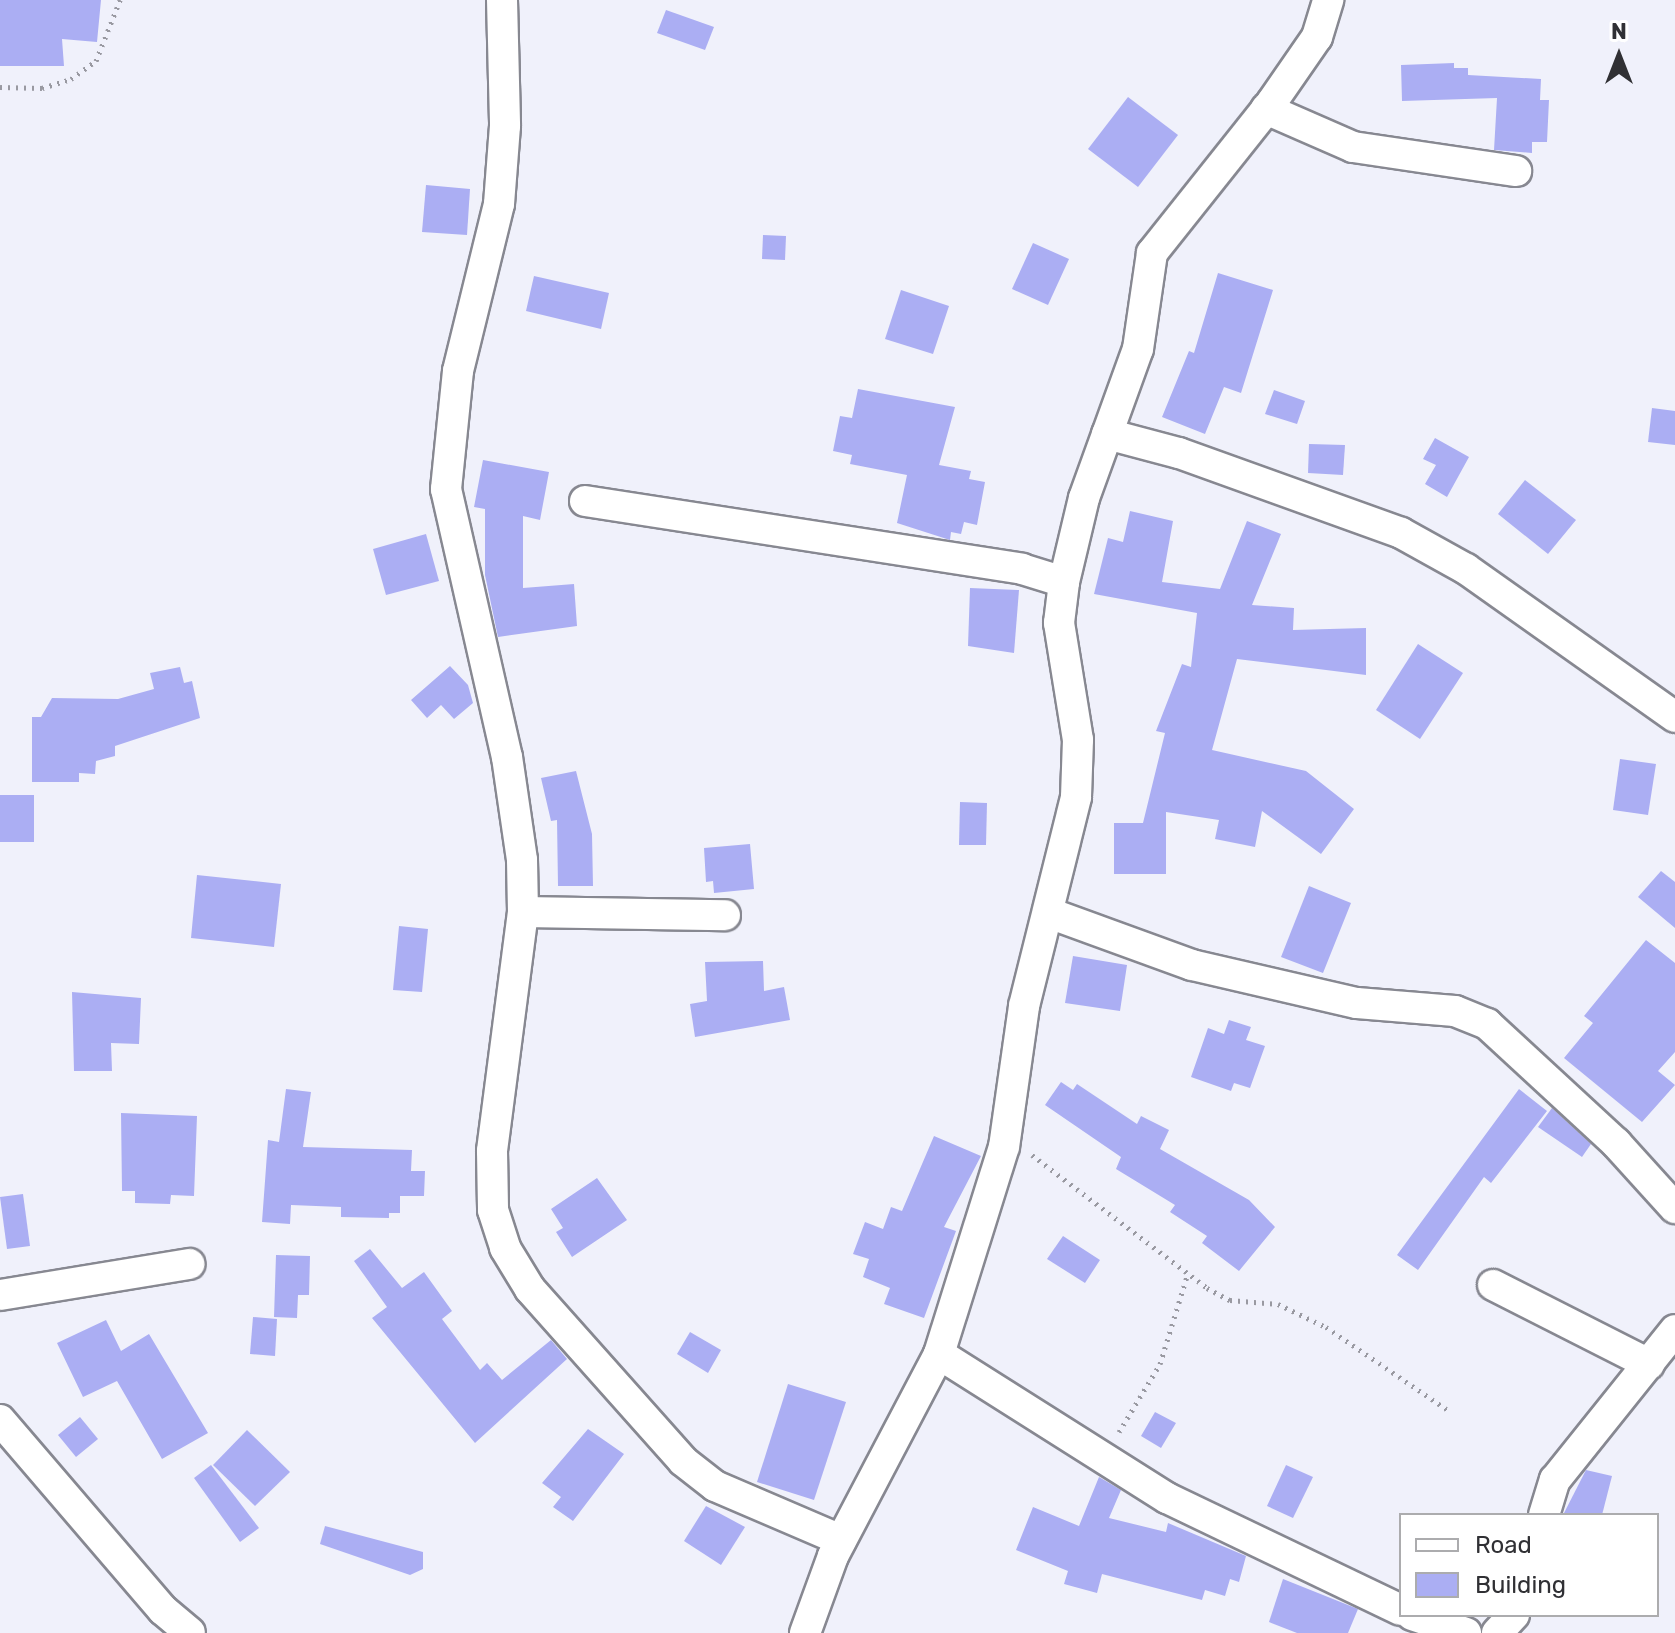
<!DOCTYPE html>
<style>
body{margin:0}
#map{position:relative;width:1675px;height:1633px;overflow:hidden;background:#f0f1fb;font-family:Rubik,sans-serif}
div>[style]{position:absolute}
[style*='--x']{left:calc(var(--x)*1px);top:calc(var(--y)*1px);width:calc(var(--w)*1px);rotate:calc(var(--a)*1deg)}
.building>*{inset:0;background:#abaef3}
.path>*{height:5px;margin-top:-2.5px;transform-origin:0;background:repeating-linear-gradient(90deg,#9999a1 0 2px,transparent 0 8px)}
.roads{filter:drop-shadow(2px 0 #878891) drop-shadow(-2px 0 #878891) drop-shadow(0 2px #878891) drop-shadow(0 -2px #878891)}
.minor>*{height:30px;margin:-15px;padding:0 15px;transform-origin:15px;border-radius:15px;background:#fff}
span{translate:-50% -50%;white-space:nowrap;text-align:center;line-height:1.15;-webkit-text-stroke:8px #fff;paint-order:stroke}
.legend{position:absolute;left:1399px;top:1513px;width:260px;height:104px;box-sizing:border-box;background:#fff;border:2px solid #acacae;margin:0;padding:10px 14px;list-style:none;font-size:24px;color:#303034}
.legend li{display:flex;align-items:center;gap:16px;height:40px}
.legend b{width:40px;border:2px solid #acacae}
.north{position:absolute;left:1579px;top:16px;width:80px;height:80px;-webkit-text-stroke:6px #fff;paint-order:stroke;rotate:0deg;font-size:22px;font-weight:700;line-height:32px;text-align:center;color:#303034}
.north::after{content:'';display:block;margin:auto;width:28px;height:36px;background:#303034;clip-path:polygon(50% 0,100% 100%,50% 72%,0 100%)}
</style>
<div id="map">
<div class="building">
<div style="clip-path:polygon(0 0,101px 0,97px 42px,62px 39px,64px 66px,0 66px)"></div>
<div style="clip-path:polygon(666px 10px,714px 27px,705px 50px,657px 33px)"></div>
<div style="clip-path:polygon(1454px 63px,1454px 68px,1468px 68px,1468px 75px,1541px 79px,1540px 100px,1549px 100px,1547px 142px,1532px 142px,1532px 153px,1494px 150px,1497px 98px,1402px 101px,1401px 65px)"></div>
<div style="clip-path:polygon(1128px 97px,1178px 135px,1138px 187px,1088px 149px)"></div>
<div style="clip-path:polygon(426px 185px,470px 189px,467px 235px,422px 232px)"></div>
<div style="clip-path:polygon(763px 235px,786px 236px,785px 260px,762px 259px)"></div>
<div style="clip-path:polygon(1033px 243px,1069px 259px,1048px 305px,1012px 289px)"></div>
<div style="clip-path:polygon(1218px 273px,1273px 290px,1241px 393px,1224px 387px,1205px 434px,1162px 417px,1189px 351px,1194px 353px)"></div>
<div style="clip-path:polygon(534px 276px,609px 293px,601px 329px,526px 311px)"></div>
<div style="clip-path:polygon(901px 290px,949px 306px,933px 354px,885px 339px)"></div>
<div style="clip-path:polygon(858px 389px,955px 407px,939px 465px,971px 471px,969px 479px,985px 482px,977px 525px,964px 522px,961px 534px,951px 532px,950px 540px,897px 523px,907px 475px,850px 464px,852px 455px,833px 451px,840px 416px,852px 418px)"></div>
<div style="clip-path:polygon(1274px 390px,1305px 401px,1297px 424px,1265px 414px)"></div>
<div style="clip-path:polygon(1652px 408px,1675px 411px,1675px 445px,1648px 442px)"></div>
<div style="clip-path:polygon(1435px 438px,1469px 457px,1447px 497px,1425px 484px,1436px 465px,1423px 459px)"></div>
<div style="clip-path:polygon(1309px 444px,1345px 445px,1343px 475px,1308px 473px)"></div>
<div style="clip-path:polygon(483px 460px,549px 472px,540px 520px,523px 516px,523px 588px,574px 584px,577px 626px,498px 637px,485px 575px,485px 509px,474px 507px)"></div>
<div style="clip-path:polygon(1525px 480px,1576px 520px,1548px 554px,1498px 514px)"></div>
<div style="clip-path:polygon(1130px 511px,1173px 521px,1162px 582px,1220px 589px,1247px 521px,1281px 534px,1252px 605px,1294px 608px,1293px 630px,1366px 628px,1366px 675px,1237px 659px,1212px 750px,1306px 771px,1354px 809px,1321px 854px,1262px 811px,1255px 847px,1215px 839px,1219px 820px,1166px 812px,1166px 874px,1114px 874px,1114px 823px,1143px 823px,1165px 733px,1156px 731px,1182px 664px,1191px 667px,1197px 613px,1094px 594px,1108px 538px,1123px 542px)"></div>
<div style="clip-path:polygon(426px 534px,439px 581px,386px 595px,373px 549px)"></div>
<div style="clip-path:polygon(970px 588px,1019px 590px,1014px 653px,968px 646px)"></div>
<div style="clip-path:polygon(1418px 644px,1463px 673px,1420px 739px,1376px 710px)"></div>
<div style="clip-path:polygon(450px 666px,468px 685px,473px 703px,454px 719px,441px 705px,427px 718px,411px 700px)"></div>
<div style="clip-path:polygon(180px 667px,184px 683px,192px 681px,200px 718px,115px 746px,115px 756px,96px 761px,95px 774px,79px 773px,79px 782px,32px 782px,32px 717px,41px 717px,52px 698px,118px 699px,154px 689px,150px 673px)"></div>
<div style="clip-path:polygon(1620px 759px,1656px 764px,1648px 815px,1613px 810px)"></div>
<div style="clip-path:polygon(576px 771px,592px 834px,593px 886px,558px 886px,557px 820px,551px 821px,541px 778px)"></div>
<div style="clip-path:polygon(0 795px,34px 795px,34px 842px,0 842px)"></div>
<div style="clip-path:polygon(960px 802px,987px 803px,986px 845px,959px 845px)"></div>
<div style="clip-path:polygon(750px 844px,754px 889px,714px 893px,713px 881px,706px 882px,704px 848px)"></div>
<div style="clip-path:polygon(1661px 871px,1675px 882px,1675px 928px,1638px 897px)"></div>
<div style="clip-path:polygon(197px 875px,281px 884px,274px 947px,191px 938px)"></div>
<div style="clip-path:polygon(1309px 886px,1351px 903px,1323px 973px,1281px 957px)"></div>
<div style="clip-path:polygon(399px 926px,428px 929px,422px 992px,393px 990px)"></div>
<div style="clip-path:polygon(1646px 940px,1675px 963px,1675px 1052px,1658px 1071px,1675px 1085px,1642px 1122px,1564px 1058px,1593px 1023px,1584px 1016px)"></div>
<div style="clip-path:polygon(1073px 956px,1127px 965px,1120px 1011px,1065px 1003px)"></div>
<div style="clip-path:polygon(763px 961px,764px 991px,784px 987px,790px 1020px,695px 1037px,690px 1004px,707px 1001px,705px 962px)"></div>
<div style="clip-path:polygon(72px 992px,141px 998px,139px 1044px,111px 1043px,112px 1071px,74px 1071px)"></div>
<div style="clip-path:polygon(1229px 1020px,1251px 1027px,1246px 1040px,1265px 1046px,1250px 1088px,1234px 1083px,1231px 1091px,1191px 1077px,1208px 1028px,1224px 1034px)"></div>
<div style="clip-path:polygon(1061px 1082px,1073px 1090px,1077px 1084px,1137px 1124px,1141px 1116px,1169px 1130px,1160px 1149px,1249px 1200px,1275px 1227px,1239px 1271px,1202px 1243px,1207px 1236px,1170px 1212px,1175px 1205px,1116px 1169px,1121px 1157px,1045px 1105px)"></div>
<div style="clip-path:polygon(286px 1089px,311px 1092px,303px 1147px,412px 1150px,411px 1171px,425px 1171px,424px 1196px,400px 1196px,400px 1213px,389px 1213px,389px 1218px,341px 1217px,341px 1207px,291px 1205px,290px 1224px,262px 1222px,268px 1140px,279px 1142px)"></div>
<div style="clip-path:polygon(1519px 1089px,1547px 1111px,1491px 1183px,1484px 1177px,1418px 1270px,1397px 1255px)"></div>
<div style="clip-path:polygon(1552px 1108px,1591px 1144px,1582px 1157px,1538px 1127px)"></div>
<div style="clip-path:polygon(121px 1113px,197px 1116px,194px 1196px,171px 1195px,170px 1204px,135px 1203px,135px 1191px,122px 1191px)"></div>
<div style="clip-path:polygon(934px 1136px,981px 1156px,944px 1227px,956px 1231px,924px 1318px,884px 1304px,890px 1288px,863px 1277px,869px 1259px,853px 1254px,865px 1222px,883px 1229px,891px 1207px,902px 1211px)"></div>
<div style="clip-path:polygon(597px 1178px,627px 1220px,572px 1257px,556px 1232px,563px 1228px,551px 1209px)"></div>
<div style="clip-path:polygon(23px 1194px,30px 1246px,7px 1249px,0 1197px)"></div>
<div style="clip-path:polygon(1063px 1236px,1100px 1260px,1085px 1283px,1047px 1259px)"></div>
<div style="clip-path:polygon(370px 1249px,402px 1288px,424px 1272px,452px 1311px,442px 1319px,480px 1370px,487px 1363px,502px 1380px,551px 1340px,567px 1359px,475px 1443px,372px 1318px,387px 1307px,354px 1261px)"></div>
<div style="clip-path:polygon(276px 1255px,310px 1256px,309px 1295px,298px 1295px,297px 1318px,274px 1317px)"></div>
<div style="clip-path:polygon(253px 1317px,277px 1319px,275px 1356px,250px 1354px)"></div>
<div style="clip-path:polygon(106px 1320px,121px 1351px,149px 1334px,208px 1433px,162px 1459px,117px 1381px,83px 1397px,57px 1343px)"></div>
<div style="clip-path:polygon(690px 1332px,721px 1350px,708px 1373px,677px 1354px)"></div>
<div style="clip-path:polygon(788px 1384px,846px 1402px,814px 1500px,757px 1482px)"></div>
<div style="clip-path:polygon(1155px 1412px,1176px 1423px,1161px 1448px,1141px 1436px)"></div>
<div style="clip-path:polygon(80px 1417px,98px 1439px,76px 1457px,58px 1435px)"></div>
<div style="clip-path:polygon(588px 1429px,624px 1454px,573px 1521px,553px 1507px,561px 1497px,542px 1483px)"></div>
<div style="clip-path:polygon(247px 1430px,290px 1472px,255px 1506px,213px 1465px)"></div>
<div style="clip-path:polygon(211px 1465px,259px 1528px,240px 1542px,194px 1478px)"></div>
<div style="clip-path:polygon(1286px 1465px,1313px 1477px,1293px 1518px,1267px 1506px)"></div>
<div style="clip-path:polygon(1586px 1470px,1612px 1476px,1602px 1515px,1563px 1515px)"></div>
<div style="clip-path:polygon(1099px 1477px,1121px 1490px,1109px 1518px,1166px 1532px,1168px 1523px,1246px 1556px,1239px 1582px,1230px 1579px,1225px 1596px,1205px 1590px,1202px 1600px,1102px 1574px,1097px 1593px,1064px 1584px,1068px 1571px,1016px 1550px,1033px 1507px,1079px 1526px)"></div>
<div style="clip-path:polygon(706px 1506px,745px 1527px,721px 1565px,684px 1541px)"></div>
<div style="clip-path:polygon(325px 1526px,423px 1552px,423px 1569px,410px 1575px,320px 1544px)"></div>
<div style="clip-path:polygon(1283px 1579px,1358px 1609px,1348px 1633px,1297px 1633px,1269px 1622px)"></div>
</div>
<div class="path">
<div style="--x:0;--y:87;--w:42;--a:1.4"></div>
<div style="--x:42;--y:88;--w:30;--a:-17"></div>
<div style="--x:71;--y:79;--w:31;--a:-36"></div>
<div style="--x:96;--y:61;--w:66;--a:-68.5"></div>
<div style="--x:1032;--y:1155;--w:220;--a:37.2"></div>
<div style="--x:1207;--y:1288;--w:26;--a:28"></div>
<div style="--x:1230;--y:1300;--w:48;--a:4.8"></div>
<div style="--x:1278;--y:1304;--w:53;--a:25.6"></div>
<div style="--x:1326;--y:1327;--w:149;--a:34.3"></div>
<div style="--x:1119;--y:1432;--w:79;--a:-58.9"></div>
<div style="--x:1160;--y:1364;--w:95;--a:-72.9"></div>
</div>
<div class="roads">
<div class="minor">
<div style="--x:502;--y:0;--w:126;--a:88.6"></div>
<div style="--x:505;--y:126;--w:78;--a:94.4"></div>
<div style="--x:499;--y:204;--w:172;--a:103.8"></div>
<div style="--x:458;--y:371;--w:119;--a:95.8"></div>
<div style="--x:446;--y:489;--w:275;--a:77.2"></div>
<div style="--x:507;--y:757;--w:104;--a:81.7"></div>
<div style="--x:522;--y:860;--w:52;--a:88.9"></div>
<div style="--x:523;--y:912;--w:241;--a:97.4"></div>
<div style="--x:492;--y:1151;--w:59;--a:89"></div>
<div style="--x:493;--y:1210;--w:40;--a:72"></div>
<div style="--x:505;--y:1248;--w:48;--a:58.6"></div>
<div style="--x:530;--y:1289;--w:230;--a:48.3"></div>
<div style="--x:683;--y:1461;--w:41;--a:38"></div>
<div style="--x:715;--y:1486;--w:137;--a:23.2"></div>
<div style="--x:1266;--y:109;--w:95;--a:23.6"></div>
<div style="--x:1353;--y:147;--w:165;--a:8.4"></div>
<div style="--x:1107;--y:434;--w:74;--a:14.8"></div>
<div style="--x:1179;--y:453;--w:236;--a:19.8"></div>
<div style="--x:1401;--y:533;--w:74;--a:29"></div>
<div style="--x:1466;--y:569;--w:256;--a:35.3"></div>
<div style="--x:585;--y:501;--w:442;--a:8.8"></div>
<div style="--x:1022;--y:569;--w:44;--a:17.2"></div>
<div style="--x:523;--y:912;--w:202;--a:0.9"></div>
<div style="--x:1049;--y:913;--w:152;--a:20"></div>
<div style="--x:1192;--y:965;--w:169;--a:13"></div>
<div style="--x:1357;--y:1003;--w:98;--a:4.7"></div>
<div style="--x:1455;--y:1011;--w:35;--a:22"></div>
<div style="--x:1487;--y:1024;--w:176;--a:42.7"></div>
<div style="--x:1616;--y:1143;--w:88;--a:47.8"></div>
<div style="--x:1493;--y:1285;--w:175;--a:26.9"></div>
<div style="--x:0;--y:1295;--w:192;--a:-9.3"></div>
<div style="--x:939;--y:1354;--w:270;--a:32.3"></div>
<div style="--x:1167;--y:1498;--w:259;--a:25.6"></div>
<div style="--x:0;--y:1420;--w:250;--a:49.4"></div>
<div style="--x:163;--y:1610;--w:35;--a:40"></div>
<div style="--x:1544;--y:1515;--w:37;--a:-73"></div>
<div style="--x:1555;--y:1480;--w:192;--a:-51.3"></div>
<div style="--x:1412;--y:1615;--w:57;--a:18.4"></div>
<div style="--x:805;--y:1633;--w:82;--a:-70"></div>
<div style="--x:833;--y:1556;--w:228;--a:-62.3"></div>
<div style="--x:939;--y:1354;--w:217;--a:-72.6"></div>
<div style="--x:1004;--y:1147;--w:142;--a:-81.9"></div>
<div style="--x:1024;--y:1006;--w:215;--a:-76"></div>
<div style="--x:1076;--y:797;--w:57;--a:-88"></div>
<div style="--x:1078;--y:740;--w:119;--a:-99.2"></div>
<div style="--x:1059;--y:623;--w:41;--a:-83"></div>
<div style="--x:1064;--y:582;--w:86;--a:-76.6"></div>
<div style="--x:1084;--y:498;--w:158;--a:-70.1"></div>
<div style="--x:1138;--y:349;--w:97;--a:-81.7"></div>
<div style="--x:1152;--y:253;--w:193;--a:-51.5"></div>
<div style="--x:1272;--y:102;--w:79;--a:-55.3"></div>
<div style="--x:1317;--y:37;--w:39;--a:-73"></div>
<div style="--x:1497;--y:1633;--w:25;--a:-47"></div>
</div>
</div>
<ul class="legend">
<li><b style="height:10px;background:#fff"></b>Road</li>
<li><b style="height:22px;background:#abaef3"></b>Building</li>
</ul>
<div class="north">N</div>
</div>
